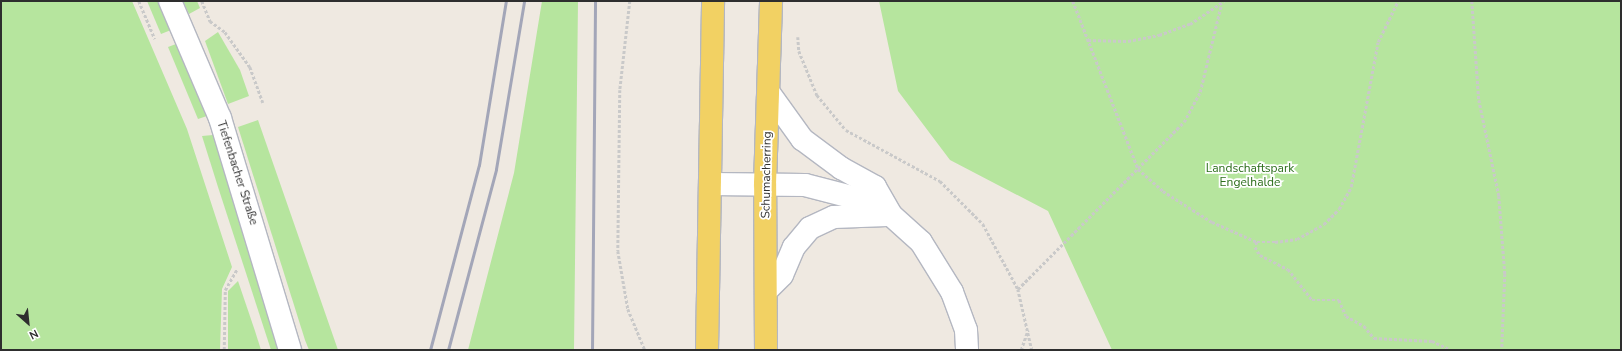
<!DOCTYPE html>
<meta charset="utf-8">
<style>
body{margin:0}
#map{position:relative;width:1622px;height:351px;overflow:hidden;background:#efe9e1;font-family:"Nunito Sans",sans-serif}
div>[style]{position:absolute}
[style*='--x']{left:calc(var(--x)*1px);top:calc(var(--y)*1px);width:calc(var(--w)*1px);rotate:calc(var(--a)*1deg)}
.green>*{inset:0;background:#b6e59e}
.path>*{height:2.5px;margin-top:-1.25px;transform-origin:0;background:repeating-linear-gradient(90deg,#c9c9c9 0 3px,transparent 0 5px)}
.roads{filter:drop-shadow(1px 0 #b4b7c1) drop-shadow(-1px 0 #b4b7c1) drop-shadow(0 1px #b4b7c1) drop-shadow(0 -1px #b4b7c1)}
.minor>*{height:22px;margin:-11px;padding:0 11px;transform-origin:11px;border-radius:11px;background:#fff}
.major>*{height:22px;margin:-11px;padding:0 11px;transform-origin:11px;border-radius:11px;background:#f2d163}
.rail>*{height:3px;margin:-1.5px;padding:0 1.5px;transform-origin:1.5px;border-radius:1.5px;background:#a3a6b8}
span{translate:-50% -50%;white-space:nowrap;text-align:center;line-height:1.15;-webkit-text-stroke:3.5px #fff;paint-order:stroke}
.park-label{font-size:12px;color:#2c6e1b}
.street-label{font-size:12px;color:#2e2e2e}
.frame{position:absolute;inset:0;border:2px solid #2e2e2e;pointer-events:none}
.north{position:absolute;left:8px;top:303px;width:40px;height:40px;-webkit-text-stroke:3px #fff;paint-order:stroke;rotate:153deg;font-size:11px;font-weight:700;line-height:16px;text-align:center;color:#2e2e2e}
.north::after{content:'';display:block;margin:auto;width:14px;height:18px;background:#2e2e2e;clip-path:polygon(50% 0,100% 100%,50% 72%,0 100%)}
</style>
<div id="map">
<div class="green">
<div style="clip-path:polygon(1px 1px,132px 1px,187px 129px,232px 267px,222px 289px,220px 350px,1px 350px)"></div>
<div style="clip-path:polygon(147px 1px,159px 1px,171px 30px,161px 34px)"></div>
<div style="clip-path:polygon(183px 1px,197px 1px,200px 8px,189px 14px)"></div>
<div style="clip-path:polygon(542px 1px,578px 1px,574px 350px,468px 350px,514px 173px)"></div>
<div style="clip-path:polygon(879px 1px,1621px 1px,1621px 350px,1112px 350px,1048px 211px,950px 160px,898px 91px)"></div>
<div style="clip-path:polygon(218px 32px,240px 70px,249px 96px,228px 104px,205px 41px)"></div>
<div style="clip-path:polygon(176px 44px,207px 116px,198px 119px,168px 47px)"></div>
<div style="clip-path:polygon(258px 120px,338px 350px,309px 350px,305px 340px,238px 127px)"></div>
<div style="clip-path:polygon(213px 135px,231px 188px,281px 350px,271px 350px,218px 187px,202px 136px)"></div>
<div style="clip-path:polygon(238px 281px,255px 331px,261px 350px,228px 350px,228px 291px)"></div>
</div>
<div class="path">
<div style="--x:139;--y:1;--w:41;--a:67.2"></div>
<div style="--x:202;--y:1;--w:22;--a:68"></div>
<div style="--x:210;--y:21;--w:19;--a:36"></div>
<div style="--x:225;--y:32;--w:43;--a:54.5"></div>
<div style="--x:250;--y:67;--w:38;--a:70"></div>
<div style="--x:630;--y:1;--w:90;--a:96.4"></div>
<div style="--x:620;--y:90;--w:161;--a:90.7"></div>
<div style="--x:618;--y:251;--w:59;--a:80.2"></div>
<div style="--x:628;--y:309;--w:44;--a:67.5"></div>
<div style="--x:1073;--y:1;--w:180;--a:68.8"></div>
<div style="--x:1138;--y:169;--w:33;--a:41"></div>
<div style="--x:1163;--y:191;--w:58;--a:32.3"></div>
<div style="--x:1212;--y:222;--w:49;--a:24"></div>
<div style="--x:1257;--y:242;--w:18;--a:0"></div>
<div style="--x:1275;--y:242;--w:22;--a:-8"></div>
<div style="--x:1297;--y:239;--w:31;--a:-29"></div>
<div style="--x:1324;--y:224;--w:21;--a:-45"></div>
<div style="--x:1339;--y:209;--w:25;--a:-61"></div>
<div style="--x:1351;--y:187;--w:147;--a:-79.5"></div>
<div style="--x:1378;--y:42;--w:46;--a:-64"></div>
<div style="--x:1472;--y:1;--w:99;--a:86"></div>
<div style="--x:1479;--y:100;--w:98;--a:78.2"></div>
<div style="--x:1499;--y:196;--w:78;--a:85.6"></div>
<div style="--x:1505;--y:274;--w:76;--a:92.3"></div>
<div style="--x:798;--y:37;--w:14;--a:86"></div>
<div style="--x:799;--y:51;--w:48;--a:67.8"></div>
<div style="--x:817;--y:95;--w:45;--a:50.4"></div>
<div style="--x:846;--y:130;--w:107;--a:28.5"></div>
<div style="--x:940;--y:181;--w:61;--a:45"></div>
<div style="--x:983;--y:224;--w:74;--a:61.7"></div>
<div style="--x:1018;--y:289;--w:63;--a:77.1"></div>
<div style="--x:1088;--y:40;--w:40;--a:1.4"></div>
<div style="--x:1128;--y:41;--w:32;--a:-11"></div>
<div style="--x:1159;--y:35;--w:33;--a:-20"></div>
<div style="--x:1190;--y:24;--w:41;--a:-34.1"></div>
<div style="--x:1257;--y:242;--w:5;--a:112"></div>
<div style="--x:1255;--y:247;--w:9;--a:58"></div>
<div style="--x:1260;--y:255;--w:31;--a:27"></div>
<div style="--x:1288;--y:269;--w:39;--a:52"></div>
<div style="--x:1312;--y:300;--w:27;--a:0"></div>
<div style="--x:1339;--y:300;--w:17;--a:66"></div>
<div style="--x:1346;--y:316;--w:21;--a:29"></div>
<div style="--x:1364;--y:326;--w:16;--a:50"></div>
<div style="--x:1374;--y:338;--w:58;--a:3"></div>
<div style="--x:1432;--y:341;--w:21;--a:25"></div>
<div style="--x:1018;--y:289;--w:235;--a:-45.2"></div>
<div style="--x:1184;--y:122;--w:34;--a:-62"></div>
<div style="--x:1200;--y:92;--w:89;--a:-76.4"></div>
<div style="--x:224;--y:350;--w:60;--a:-89"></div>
<div style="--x:225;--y:290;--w:24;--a:-60"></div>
<div style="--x:1021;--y:350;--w:21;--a:-71"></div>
</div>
<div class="roads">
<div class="minor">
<div style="--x:170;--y:1;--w:127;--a:66.9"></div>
<div style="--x:220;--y:118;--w:242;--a:73.2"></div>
<div style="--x:769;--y:93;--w:57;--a:54.3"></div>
<div style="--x:802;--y:139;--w:49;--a:36.6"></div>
<div style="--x:841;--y:168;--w:39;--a:29"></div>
<div style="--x:875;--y:187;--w:32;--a:60"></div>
<div style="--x:710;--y:184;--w:95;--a:0.6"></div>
<div style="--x:805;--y:185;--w:56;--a:14.5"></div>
<div style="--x:859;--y:199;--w:36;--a:27"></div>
<div style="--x:891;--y:215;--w:40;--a:42"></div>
<div style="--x:921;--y:242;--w:59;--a:58.2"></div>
<div style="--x:952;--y:292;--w:40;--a:69.8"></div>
<div style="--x:966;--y:330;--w:20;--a:87"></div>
<div style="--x:767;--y:290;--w:21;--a:-45"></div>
<div style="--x:782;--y:275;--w:30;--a:-67"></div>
<div style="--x:794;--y:247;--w:25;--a:-50"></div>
<div style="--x:810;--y:228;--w:26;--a:-25"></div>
<div style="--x:834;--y:217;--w:53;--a:-2.2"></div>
</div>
<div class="major">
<div style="--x:707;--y:350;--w:349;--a:-89"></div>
<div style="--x:766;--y:350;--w:166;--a:-90.3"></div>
<div style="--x:765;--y:184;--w:183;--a:-88.1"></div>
</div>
</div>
<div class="rail">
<div style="--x:430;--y:350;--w:191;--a:-75.2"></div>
<div style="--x:479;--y:165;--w:166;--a:-80.7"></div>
<div style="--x:448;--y:350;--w:187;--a:-75.1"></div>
<div style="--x:496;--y:169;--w:170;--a:-80.5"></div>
<div style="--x:592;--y:350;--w:349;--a:-89.5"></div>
</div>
<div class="park-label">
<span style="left:1250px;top:176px">Landschaftspark<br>Engelhalde</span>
</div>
<div class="street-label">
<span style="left:237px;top:173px;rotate:72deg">Tiefenbacher Straße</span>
<span style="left:767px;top:175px;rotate:-89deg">Schumacherring</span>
</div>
<div class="frame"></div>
<div class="north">N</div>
</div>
